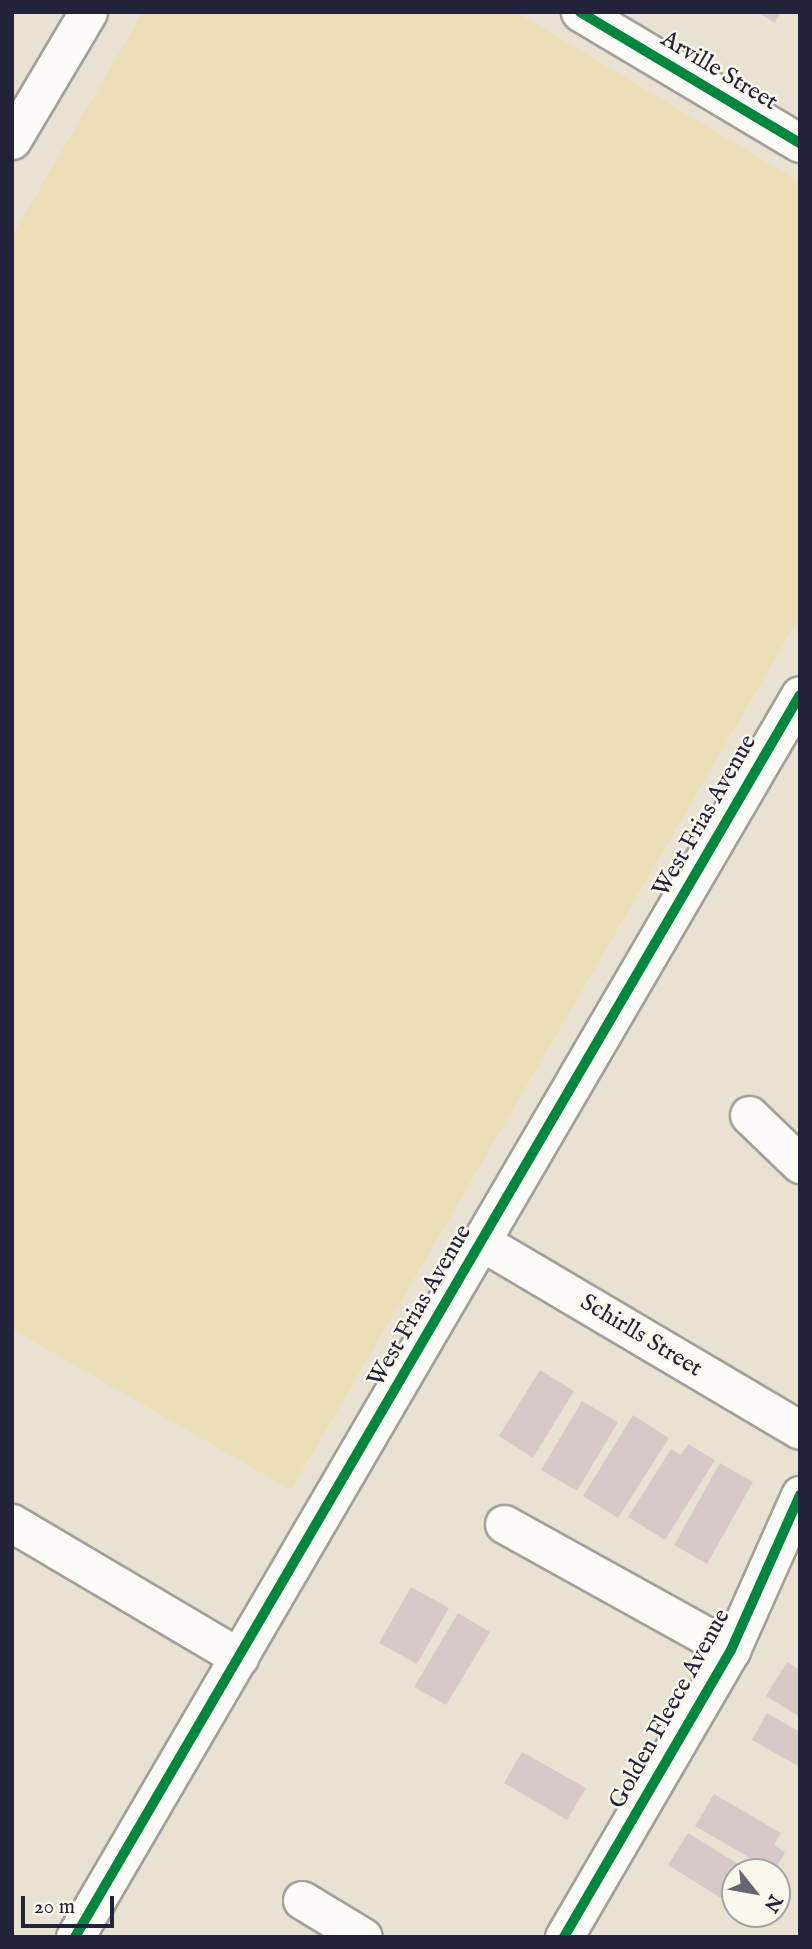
<!DOCTYPE html>
<style>
body{margin:0}
#map{position:relative;width:812px;height:1949px;overflow:hidden;background:#e9e2d3;font-family:"IM FELL English",serif}
div>[style]{position:absolute}
[style*='--x']{left:calc(var(--x)*1px);top:calc(var(--y)*1px);width:calc(var(--w)*1px);rotate:calc(var(--a)*1deg)}
.sand>*{inset:0;background:#ecdeb6}
.building>*{inset:0;background:#d8c9c9}
.roads{filter:drop-shadow(2px 0 #a39f9a) drop-shadow(-2px 0 #a39f9a) drop-shadow(0 2px #a39f9a) drop-shadow(0 -2px #a39f9a)}
.minor>*{height:37px;margin:-18.5px;padding:0 18.5px;transform-origin:18.5px;border-radius:18.5px;background:#fcfbf8}
.cycleway>*{height:10px;margin:-5px;padding:0 5px;transform-origin:5px;border-radius:5px;background:#00873e}
span{translate:-50% -50%;white-space:nowrap;text-align:center;line-height:1.15;-webkit-text-stroke:5px #fbf7ec;paint-order:stroke}
.street-label{font-size:24px;color:#22223b}
.frame{position:absolute;inset:0;border:14px solid #22223b;pointer-events:none}
.north{position:absolute;left:721px;top:1858px;width:70px;height:70px;box-sizing:border-box;background:#fbf7ec;border:2px solid #a4a2a5;border-radius:50%;rotate:121deg;font-size:19px;font-weight:700;line-height:28px;text-align:center;color:#22223b}
.north::after{content:'';display:block;margin:auto;width:24px;height:32px;background:#686570;clip-path:polygon(50% 0,100% 100%,50% 72%,0 100%)}
.scale{position:absolute;left:21px;top:1896px;width:93px;height:32px;box-sizing:border-box;border:4px solid #22223b;border-top:0;padding-left:9px;font-size:21px;line-height:24px;white-space:nowrap;color:#22223b;-webkit-text-stroke:5px #fbf7ec;paint-order:stroke}
</style>
<div id="map">
<div class="sand">
<div style="clip-path:polygon(143px 12px,516px 12px,800px 182px,800px 616px,291px 1490px,12px 1329px,12px 236px)"></div>
</div>
<div class="building">
<div style="clip-path:polygon(757px 12px,781px 12px,775px 23px)"></div>
<div style="clip-path:polygon(540px 1370px,574px 1391px,533px 1458px,499px 1436px)"></div>
<div style="clip-path:polygon(582px 1401px,618px 1422px,577px 1491px,541px 1470px)"></div>
<div style="clip-path:polygon(633px 1415px,669px 1438px,618px 1518px,583px 1496px)"></div>
<div style="clip-path:polygon(688px 1444px,715px 1460px,665px 1540px,628px 1517px,671px 1449px,681px 1455px)"></div>
<div style="clip-path:polygon(720px 1463px,753px 1482px,707px 1564px,674px 1545px)"></div>
<div style="clip-path:polygon(411px 1587px,449px 1608px,417px 1664px,379px 1643px)"></div>
<div style="clip-path:polygon(458px 1613px,490px 1632px,446px 1705px,414px 1687px)"></div>
<div style="clip-path:polygon(787px 1662px,800px 1670px,800px 1717px,766px 1696px)"></div>
<div style="clip-path:polygon(767px 1713px,800px 1732px,800px 1767px,752px 1740px)"></div>
<div style="clip-path:polygon(522px 1752px,586px 1788px,567px 1820px,504px 1783px)"></div>
<div style="clip-path:polygon(714px 1794px,781px 1833px,774px 1845px,785px 1852px,774px 1872px,695px 1826px)"></div>
<div style="clip-path:polygon(688px 1833px,751px 1872px,735px 1872px,735px 1907px,668px 1865px)"></div>
</div>
<div class="roads">
<div class="minor">
<div style="--x:580;--y:12;--w:256;--a:30.8"></div>
<div style="--x:12;--y:140;--w:149;--a:-59.3"></div>
<div style="--x:749;--y:1115;--w:71;--a:43.9"></div>
<div style="--x:482;--y:1242;--w:369;--a:30.6"></div>
<div style="--x:12;--y:1523;--w:264;--a:30.6"></div>
<div style="--x:504;--y:1524;--w:260;--a:29"></div>
<div style="--x:302;--y:1900;--w:71;--a:31.2"></div>
<div style="--x:75;--y:1937;--w:1438;--a:-59.73"></div>
<div style="--x:564;--y:1937;--w:332;--a:-59.8"></div>
<div style="--x:731;--y:1650;--w:170;--a:-66"></div>
</div>
</div>
<div class="cycleway">
<div style="--x:580;--y:12;--w:256;--a:30.8"></div>
<div style="--x:75;--y:1937;--w:1438;--a:-59.73"></div>
<div style="--x:564;--y:1937;--w:332;--a:-59.8"></div>
<div style="--x:731;--y:1650;--w:170;--a:-66"></div>
</div>
<div class="street-label">
<span style="left:719px;top:71px;rotate:31deg">Arville Street</span>
<span style="left:705px;top:816px;rotate:-60deg">West Frias Avenue</span>
<span style="left:420px;top:1306px;rotate:-60deg">West Frias Avenue</span>
<span style="left:641px;top:1336px;rotate:31deg">Schirlls Street</span>
<span style="left:670px;top:1709px;rotate:-61deg">Golden Fleece Avenue</span>
</div>
<div class="frame"></div>
<div class="north">N</div>
<div class="scale">20 m</div>
</div>
